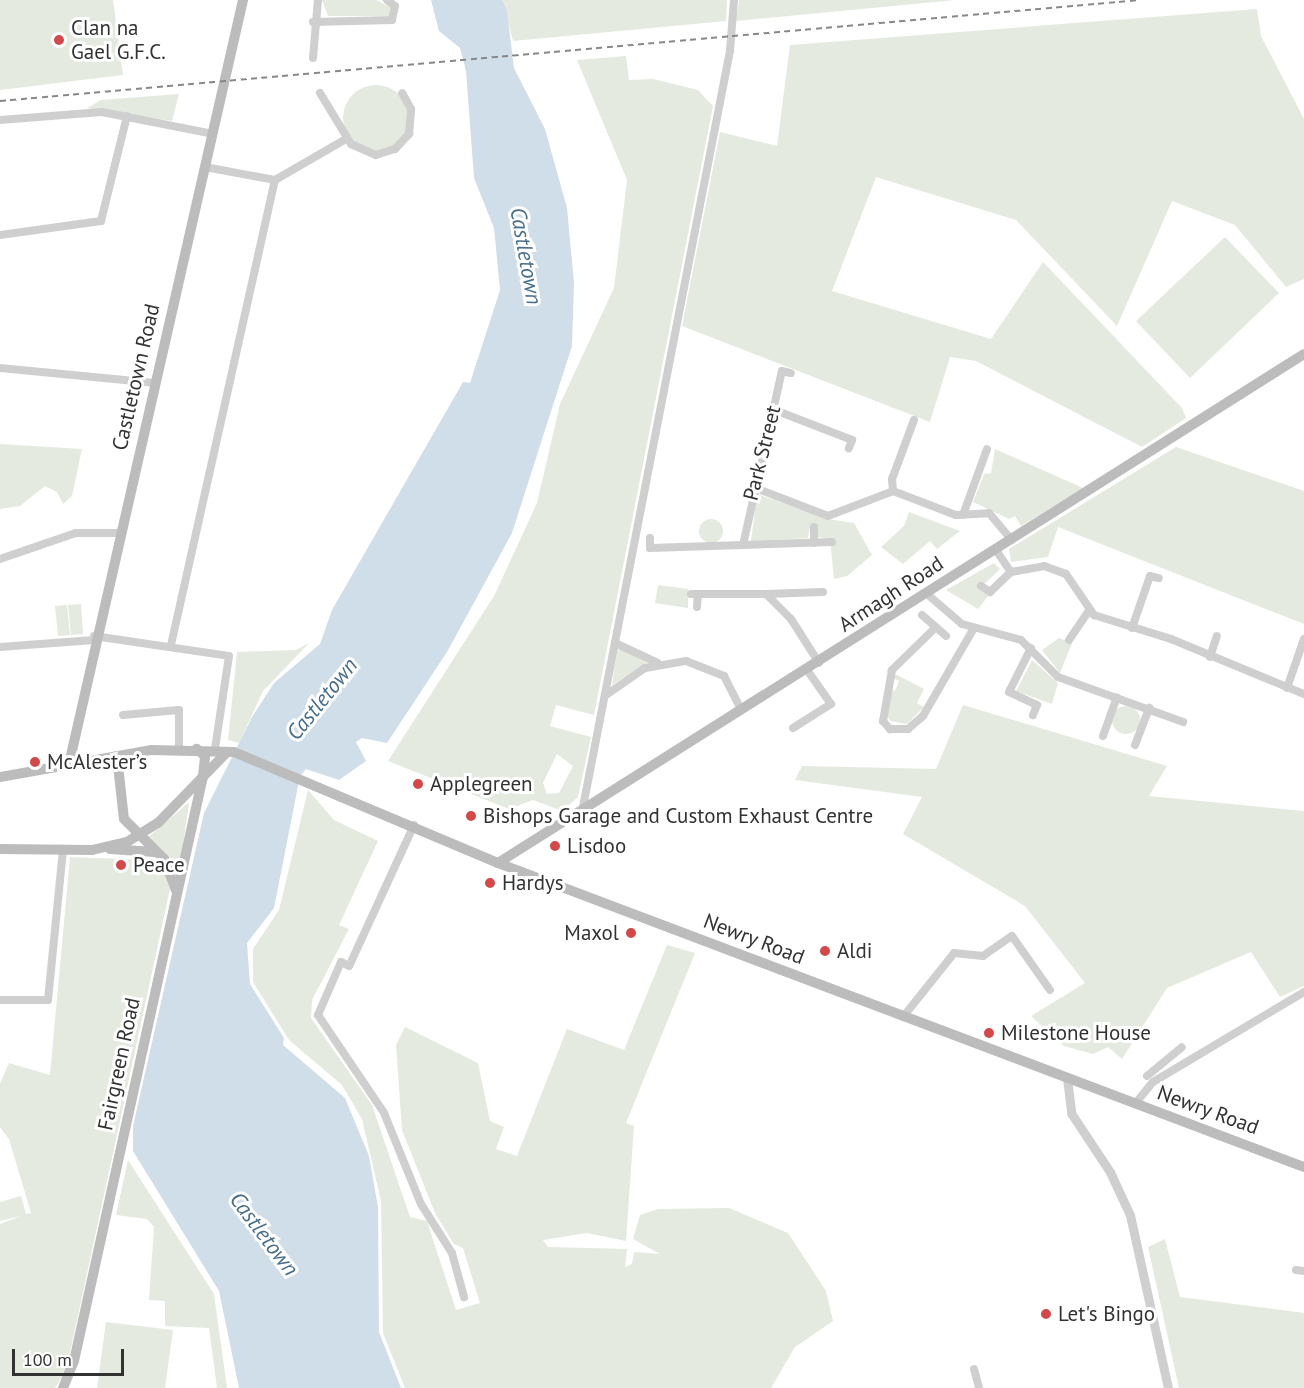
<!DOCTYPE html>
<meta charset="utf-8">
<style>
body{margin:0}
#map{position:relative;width:1304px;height:1388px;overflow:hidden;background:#fff;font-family:"PT Sans",sans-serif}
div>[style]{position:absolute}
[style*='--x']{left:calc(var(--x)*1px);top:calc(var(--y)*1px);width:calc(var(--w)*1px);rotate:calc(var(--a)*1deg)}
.green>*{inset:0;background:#e4eadf}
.round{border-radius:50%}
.water>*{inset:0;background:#d0deea}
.minor>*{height:8px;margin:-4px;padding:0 4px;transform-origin:4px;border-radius:4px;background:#cfcfcf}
.tertiary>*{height:9px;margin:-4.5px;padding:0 4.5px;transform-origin:4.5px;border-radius:4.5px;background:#cfcfcf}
.secondary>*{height:10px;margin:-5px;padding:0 5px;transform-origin:5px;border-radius:5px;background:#bcbcbc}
.rail>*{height:2px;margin-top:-1px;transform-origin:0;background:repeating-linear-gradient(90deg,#878787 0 6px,transparent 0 10.5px)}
.dots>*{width:16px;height:16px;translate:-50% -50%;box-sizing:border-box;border:3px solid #fff;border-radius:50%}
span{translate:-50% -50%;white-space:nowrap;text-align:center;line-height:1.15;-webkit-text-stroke:6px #fff;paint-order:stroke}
.poi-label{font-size:21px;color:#323232}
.left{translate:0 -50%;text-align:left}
.right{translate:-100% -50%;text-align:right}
.street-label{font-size:21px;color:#323232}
.water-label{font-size:22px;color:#476d8c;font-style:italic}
.scale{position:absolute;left:12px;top:1349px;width:112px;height:27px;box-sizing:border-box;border:3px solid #323232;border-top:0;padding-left:8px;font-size:18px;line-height:21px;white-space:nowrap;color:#323232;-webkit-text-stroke:4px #fff;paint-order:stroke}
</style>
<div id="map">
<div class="green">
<div style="clip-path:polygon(0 0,113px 0,123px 75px,0 90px)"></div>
<div style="clip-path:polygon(322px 0,376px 0,392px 8px,391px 16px,328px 16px)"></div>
<div style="clip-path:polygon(502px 0,727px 0,726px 21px,513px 41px)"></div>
<div style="clip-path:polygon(739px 0,955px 0,736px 21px)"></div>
<div style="clip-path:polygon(1257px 9px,1261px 36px,1304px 119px,1304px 279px,1286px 287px,1235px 225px,1172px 201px,1117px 326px,1016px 220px,876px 177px,832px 291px,991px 339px,1043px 262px,1182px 408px,1186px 418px,1142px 447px,976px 361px,950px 357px,930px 422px,682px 326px,720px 132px,777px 146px,790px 45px)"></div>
<div style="clip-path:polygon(evenodd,626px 56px,629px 80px,653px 79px,698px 90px,713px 106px,594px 715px,556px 705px,550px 726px,591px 737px,578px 797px,562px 811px,533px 800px,509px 809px,388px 761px,494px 596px,537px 503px,560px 404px,614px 288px,627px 180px,577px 60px,626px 56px,557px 754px,573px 766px,559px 793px,547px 794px,543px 783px,557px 754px)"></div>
<div class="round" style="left:343px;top:85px;width:66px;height:66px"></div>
<div style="clip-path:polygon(179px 94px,172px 121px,87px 108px,101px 100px)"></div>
<div style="clip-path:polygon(1225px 237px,1279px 293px,1190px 378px,1136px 321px)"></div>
<div style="clip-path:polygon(0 444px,82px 449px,72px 496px,63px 504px,57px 492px,45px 486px,20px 506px,0 509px)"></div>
<div style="clip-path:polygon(1176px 447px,1304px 491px,1304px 624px,1058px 527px,1048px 557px,1011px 562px,1009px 549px)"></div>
<div style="clip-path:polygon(995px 449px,1083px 488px,1021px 526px,1015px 516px,1009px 519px,973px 502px,984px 474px,991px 473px)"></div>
<div style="clip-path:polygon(757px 494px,828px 519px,854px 523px,872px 555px,847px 576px,834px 579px,830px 539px,818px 537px,816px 527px,810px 527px,808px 538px,751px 541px)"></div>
<div style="clip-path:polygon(909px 512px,960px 531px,937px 549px,930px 541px,903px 564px,881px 547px,904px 526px)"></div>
<div class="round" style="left:699px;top:519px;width:24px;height:24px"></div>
<div style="clip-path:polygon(994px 563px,1000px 569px,979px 589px,988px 596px,978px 609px,946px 590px)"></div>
<div style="clip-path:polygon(658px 585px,688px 589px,688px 608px,655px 603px)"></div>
<div style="clip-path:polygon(81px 604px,83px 634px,71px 635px,68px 605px)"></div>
<div style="clip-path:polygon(67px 605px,70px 635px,58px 636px,55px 606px)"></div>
<div style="clip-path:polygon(1059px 638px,1072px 643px,1060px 673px,1042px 650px)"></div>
<div style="clip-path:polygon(309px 643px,263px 691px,239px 743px,228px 740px,237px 652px,296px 650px)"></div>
<div style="clip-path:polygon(621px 649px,647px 663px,612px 685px,617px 651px)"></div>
<div style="clip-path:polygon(1032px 660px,1058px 683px,1052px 704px,1016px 691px)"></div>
<div style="clip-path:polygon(895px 674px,924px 689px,917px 703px,924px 707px,907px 724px,890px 721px,887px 715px,890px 689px,895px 691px,899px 681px,892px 678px)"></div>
<div style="clip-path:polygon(963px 705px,1167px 766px,1149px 796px,1304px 811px,1304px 986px,1280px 997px,1251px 952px,1167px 988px,1122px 1059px,1108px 1047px,1093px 1054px,1064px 1046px,1031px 1016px,1085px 983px,1025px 906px,903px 834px,922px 797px,795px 780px,802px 766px,936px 769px)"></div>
<div class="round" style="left:1112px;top:706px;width:28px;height:28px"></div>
<div style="clip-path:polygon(308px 790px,334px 820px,378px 841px,339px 925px,349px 929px,312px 1000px,311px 1018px,372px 1105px,410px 1217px,427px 1221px,456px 1310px,480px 1303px,463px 1248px,454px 1244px,435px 1213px,402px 1130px,396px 1045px,405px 1027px,478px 1063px,490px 1121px,504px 1127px,496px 1149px,517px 1156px,567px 1029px,624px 1050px,667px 945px,695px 953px,626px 1123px,634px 1126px,626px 1241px,587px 1233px,543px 1240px,548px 1247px,627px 1249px,625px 1267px,632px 1264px,634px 1252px,660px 1254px,633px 1239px,640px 1215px,658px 1209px,729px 1208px,788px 1233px,826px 1291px,833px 1321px,795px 1347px,771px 1388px,405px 1388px,383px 1333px,381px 1201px,362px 1119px,342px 1085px,289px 1040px,253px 982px,253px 949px,279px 910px)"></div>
<div style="clip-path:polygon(188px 803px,189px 804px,178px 878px,147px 838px)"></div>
<div style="clip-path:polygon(70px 857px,149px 860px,163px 869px,170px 889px,66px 1371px,55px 1388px,0 1388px,0 1224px,21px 1216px,0 1221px,0 1202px,21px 1196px,26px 1214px,31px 1213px,9px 1139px,0 1127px,0 1084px,9px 1063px,50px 1075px)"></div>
<div style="clip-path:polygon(128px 1160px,214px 1294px,227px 1388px,217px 1388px,209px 1328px,165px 1326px,165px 1301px,149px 1300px,154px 1227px,147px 1219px,116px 1215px)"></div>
<div style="clip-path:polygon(1165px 1239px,1180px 1297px,1304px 1313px,1304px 1388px,1179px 1388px,1148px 1247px)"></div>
<div style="clip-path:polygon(106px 1322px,173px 1330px,165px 1388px,97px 1388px)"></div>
</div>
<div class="water">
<div style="clip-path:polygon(431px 0,502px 0,507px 11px,514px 68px,545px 129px,567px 208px,574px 283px,572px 346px,512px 533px,447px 652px,387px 743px,362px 738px,356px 742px,366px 761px,339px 780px,306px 769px,300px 776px,274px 908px,247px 943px,250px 984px,284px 1038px,283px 1045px,345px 1098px,369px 1156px,378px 1207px,379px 1332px,401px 1388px,239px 1388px,219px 1291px,133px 1151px,133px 1126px,204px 813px,252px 717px,274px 683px,320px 644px,332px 610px,463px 382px,470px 383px,500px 290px,494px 228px,474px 178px,466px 71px,460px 48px,439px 31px)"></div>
</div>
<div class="minor">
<div style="--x:313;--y:22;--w:79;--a:-1.5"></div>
<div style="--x:392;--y:20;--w:14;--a:-78"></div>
<div style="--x:395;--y:6;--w:10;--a:-143"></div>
<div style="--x:313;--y:58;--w:58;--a:-85.1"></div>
<div style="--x:320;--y:93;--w:60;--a:58.7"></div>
<div style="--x:351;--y:144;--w:27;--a:24"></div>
<div style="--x:376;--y:155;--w:20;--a:-18"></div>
<div style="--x:395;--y:149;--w:21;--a:-47"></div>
<div style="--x:409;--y:134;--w:25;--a:-85"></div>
<div style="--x:411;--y:109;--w:18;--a:-119"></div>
<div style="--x:0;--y:120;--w:102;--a:-4.5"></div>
<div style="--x:102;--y:112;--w:113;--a:11.2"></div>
<div style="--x:205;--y:167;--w:71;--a:10.5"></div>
<div style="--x:275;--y:180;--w:82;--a:-30"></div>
<div style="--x:0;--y:235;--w:102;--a:-7.9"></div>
<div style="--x:101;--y:221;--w:108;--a:-76.1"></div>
<div style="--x:0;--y:368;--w:156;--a:5.5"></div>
<div style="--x:772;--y:409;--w:86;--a:21.2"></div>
<div style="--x:852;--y:440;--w:9;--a:111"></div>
<div style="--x:914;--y:420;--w:63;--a:110.4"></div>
<div style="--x:892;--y:479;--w:12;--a:85"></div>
<div style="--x:893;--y:491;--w:67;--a:20.9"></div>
<div style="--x:956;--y:515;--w:33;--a:-3"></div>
<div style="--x:989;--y:513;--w:35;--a:50"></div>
<div style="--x:753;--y:487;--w:80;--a:21.1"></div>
<div style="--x:828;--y:516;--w:70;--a:-21"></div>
<div style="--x:963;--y:515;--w:70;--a:-70"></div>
<div style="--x:814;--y:527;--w:16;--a:90"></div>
<div style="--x:650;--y:538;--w:10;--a:90"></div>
<div style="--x:650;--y:548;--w:93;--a:-1.8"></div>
<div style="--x:743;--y:545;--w:178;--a:-77.4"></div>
<div style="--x:782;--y:371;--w:9;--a:13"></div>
<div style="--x:743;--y:545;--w:89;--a:-1.9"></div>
<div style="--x:996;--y:550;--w:27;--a:56"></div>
<div style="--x:1011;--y:572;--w:34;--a:-10"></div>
<div style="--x:1044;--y:566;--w:23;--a:20"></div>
<div style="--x:1066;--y:574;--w:50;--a:55.7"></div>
<div style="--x:1094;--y:615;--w:81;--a:17.3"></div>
<div style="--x:1171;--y:639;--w:144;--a:22.5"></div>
<div style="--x:0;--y:559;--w:80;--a:-18.9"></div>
<div style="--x:76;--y:533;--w:43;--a:0"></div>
<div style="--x:981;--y:586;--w:11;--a:34"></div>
<div style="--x:990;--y:592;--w:29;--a:-44"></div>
<div style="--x:691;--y:594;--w:75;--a:0"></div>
<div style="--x:766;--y:594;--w:35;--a:45"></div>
<div style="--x:791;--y:619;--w:52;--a:57.5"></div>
<div style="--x:766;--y:594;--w:57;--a:-2"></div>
<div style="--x:927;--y:594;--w:46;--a:40.6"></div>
<div style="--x:962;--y:624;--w:61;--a:15.2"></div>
<div style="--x:1021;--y:640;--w:52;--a:45"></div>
<div style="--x:1058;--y:677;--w:133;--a:19.8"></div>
<div style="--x:697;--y:607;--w:13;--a:-86"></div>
<div style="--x:922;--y:615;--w:32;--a:41"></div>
<div style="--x:936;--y:627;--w:62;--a:135.7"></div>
<div style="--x:892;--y:670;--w:52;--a:100"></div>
<div style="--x:883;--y:721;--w:11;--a:49"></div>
<div style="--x:890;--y:729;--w:18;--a:0"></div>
<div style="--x:908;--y:729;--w:20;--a:-41"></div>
<div style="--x:923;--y:716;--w:102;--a:-59.9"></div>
<div style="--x:1132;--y:628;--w:55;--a:-70.9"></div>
<div style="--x:1150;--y:576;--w:9;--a:13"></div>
<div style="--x:94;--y:636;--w:136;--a:8.4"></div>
<div style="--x:229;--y:656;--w:94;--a:98.6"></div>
<div style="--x:1069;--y:640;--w:36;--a:-56"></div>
<div style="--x:615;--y:643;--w:47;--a:24.9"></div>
<div style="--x:171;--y:645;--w:476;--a:-77.4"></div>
<div style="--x:0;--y:647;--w:94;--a:-4.3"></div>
<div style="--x:1031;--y:648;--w:49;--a:116.6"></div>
<div style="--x:1009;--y:692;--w:31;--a:25"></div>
<div style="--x:1037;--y:705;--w:11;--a:112"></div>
<div style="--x:1210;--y:657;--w:22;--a:-72"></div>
<div style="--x:1287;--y:688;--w:52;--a:-70.9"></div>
<div style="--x:606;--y:695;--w:47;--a:-34.7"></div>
<div style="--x:645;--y:668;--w:42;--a:-9.7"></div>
<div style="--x:686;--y:661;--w:41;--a:21.5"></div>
<div style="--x:724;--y:676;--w:37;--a:63"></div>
<div style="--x:123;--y:715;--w:56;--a:-5.1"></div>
<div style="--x:179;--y:710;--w:39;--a:90"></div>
<div style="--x:793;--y:728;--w:45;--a:-32.3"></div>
<div style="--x:831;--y:704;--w:42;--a:-125.2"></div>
<div style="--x:1103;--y:736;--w:41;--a:-70.3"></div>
<div style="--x:1135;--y:745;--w:40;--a:-69"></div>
<div style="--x:583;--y:807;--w:770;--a:-79"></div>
<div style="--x:730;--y:51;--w:51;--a:-85.5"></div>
<div style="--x:414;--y:825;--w:155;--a:114.7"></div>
<div style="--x:349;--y:966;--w:9;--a:-153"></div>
<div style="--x:341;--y:962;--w:58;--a:113.5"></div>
<div style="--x:318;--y:1015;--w:118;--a:56"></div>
<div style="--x:384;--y:1113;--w:98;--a:67.9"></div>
<div style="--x:421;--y:1204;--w:58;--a:57.7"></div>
<div style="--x:452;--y:1253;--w:46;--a:74.7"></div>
<div style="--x:0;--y:1000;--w:48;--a:0"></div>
<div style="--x:48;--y:1000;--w:151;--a:-84.3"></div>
<div style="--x:903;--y:1017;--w:82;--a:-51.4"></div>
<div style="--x:954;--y:953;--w:29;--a:6"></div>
<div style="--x:983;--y:956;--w:35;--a:-35"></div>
<div style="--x:1012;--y:936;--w:66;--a:54.9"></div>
<div style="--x:1147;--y:1076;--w:45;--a:-39.6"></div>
<div style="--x:1135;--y:1104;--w:28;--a:-51"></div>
<div style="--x:1153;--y:1082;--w:176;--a:-30.8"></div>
<div style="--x:1296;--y:1270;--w:8;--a:7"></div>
<div style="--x:974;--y:1369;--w:20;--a:75"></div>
</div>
<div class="tertiary">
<div style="--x:1067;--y:1078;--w:35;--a:83"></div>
<div style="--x:1071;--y:1113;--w:71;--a:56.5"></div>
<div style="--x:1110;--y:1172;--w:47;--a:65.1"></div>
<div style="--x:1130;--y:1215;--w:177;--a:77.6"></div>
</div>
<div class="secondary">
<div style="--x:117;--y:756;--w:63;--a:83.7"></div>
<div style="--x:124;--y:819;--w:57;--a:45"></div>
<div style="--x:164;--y:859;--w:34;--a:69"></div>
<div style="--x:69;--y:764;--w:784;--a:-77.17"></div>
<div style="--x:0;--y:777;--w:153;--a:-10.1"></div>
<div style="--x:151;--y:750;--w:83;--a:1.4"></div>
<div style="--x:234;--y:752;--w:286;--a:22.8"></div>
<div style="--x:498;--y:863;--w:861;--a:20.67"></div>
<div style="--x:0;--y:849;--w:92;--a:0.6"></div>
<div style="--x:92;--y:850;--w:36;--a:-13"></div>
<div style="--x:127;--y:842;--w:36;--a:-32"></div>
<div style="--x:158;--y:823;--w:99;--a:-45.8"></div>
<div style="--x:110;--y:849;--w:44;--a:3.9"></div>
<div style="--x:498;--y:863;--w:953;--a:-32.27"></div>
<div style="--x:63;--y:1388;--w:29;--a:-68"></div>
<div style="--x:74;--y:1361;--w:599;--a:-77.56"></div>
<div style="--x:203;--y:776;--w:20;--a:-84"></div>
<div style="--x:205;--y:756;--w:11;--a:-139"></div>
</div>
<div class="rail">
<div style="--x:0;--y:101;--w:1144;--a:-5.06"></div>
</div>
<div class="dots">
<div style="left:59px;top:40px;background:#d3494a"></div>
<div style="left:35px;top:762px;background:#d3494a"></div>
<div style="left:418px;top:784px;background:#d3494a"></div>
<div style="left:471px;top:816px;background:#d3494a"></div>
<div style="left:555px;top:846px;background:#d3494a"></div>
<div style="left:121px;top:865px;background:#d3494a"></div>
<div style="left:490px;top:883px;background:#d3494a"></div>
<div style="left:631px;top:933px;background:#d3494a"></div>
<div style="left:825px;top:951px;background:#d3494a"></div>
<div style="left:989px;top:1033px;background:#d3494a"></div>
<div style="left:1046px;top:1314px;background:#d3494a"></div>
</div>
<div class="poi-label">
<span class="left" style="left:71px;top:40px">Clan na<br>Gael G.F.C.</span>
<span class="left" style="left:47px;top:762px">McAlester’s</span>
<span class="left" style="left:430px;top:784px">Applegreen</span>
<span class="left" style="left:483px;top:816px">Bishops Garage and Custom Exhaust Centre</span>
<span class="left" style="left:567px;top:846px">Lisdoo</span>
<span class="left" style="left:133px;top:865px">Peace</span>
<span class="left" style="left:502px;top:883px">Hardys</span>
<span class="right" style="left:619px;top:933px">Maxol</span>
<span class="left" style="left:837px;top:951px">Aldi</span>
<span class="left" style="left:1001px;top:1033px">Milestone House</span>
<span class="left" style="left:1058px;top:1314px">Let's Bingo</span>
</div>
<div class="street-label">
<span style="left:136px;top:377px;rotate:-77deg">Castletown Road</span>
<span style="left:762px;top:453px;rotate:-76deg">Park Street</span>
<span style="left:891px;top:594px;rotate:-33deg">Armagh Road</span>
<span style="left:754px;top:939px;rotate:21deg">Newry Road</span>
<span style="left:119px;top:1064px;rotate:-78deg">Fairgreen Road</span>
<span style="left:1208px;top:1110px;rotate:20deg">Newry Road</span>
</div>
<div class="water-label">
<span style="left:526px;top:256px;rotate:80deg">Castletown</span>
<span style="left:322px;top:699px;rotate:-51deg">Castletown</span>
<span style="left:264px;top:1234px;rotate:53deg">Castletown</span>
</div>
<div class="scale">100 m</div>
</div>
